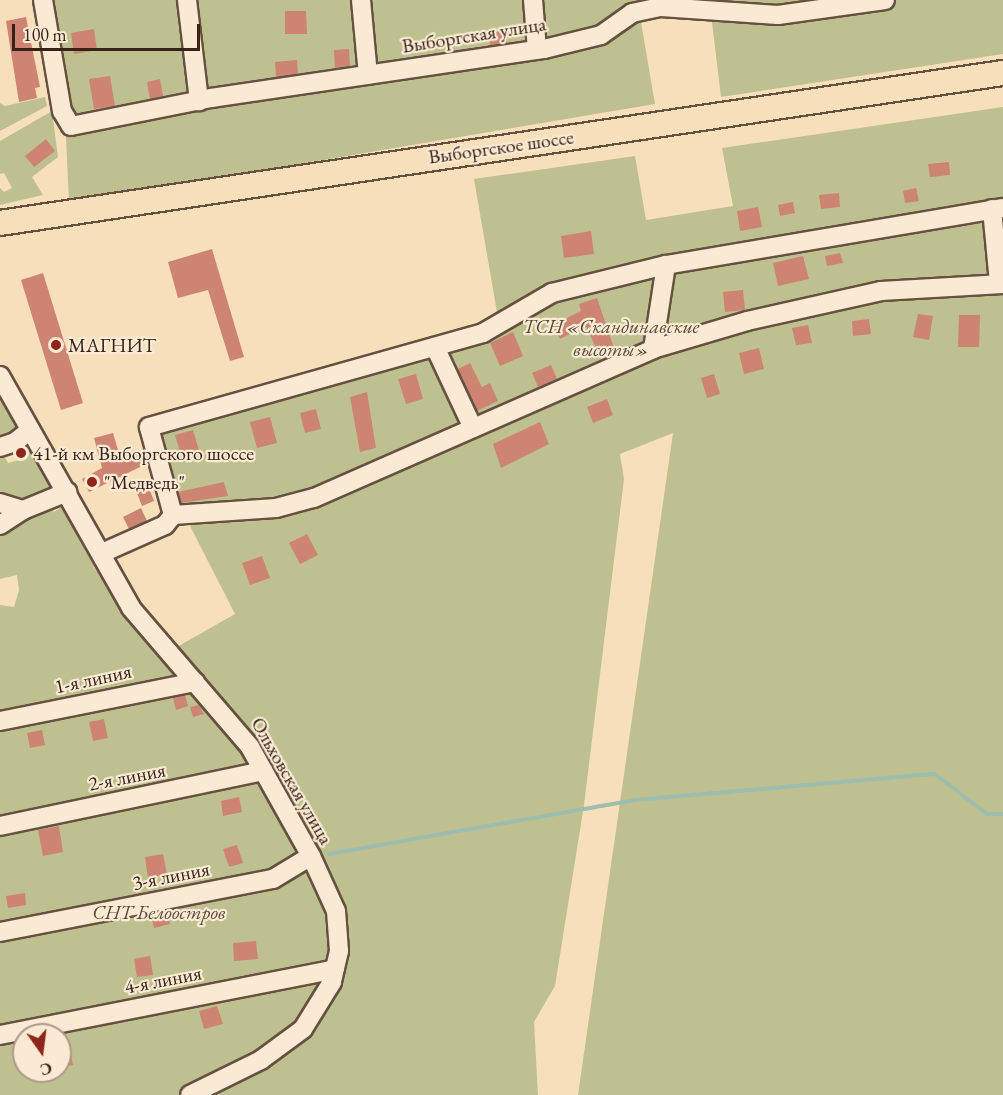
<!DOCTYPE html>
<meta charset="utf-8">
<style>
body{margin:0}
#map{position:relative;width:1003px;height:1095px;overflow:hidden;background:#f8dfbb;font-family:"EB Garamond",serif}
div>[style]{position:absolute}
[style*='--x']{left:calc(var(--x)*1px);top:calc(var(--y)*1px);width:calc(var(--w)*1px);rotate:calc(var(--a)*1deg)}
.green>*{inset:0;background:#bec18f}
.stream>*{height:4px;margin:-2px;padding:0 2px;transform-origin:2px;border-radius:2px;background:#9dbdae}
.building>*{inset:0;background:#ce8473}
.roads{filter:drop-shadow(2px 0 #665140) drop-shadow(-2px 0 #665140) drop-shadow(0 2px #665140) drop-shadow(0 -2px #665140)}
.minor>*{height:18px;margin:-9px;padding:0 9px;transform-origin:9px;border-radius:9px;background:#faead3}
.major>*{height:24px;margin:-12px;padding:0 12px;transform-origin:12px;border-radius:12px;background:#f8dfbb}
.dots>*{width:16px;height:16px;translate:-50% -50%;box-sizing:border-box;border:3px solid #faead3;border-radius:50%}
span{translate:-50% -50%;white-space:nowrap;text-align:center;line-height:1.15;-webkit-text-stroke:4.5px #faead3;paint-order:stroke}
.street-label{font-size:20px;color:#362217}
.park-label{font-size:20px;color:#584a35;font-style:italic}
.poi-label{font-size:20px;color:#362217}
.left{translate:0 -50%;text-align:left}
.north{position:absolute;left:12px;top:1023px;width:60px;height:60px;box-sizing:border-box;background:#faead3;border:2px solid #ac9a88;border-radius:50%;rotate:166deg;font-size:16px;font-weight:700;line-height:24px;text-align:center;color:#362217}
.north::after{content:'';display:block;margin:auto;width:21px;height:27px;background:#8f2418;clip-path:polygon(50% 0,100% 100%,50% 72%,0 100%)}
.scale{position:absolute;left:12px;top:24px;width:188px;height:27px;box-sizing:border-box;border:3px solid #362217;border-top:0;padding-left:8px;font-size:18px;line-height:21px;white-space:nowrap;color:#362217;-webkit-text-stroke:4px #faead3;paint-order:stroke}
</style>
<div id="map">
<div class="green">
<div style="clip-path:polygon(43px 0,1003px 0,1003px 54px,721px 97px,711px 14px,640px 16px,655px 104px,69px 203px,65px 116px)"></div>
<div style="clip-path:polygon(45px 97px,47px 106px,0 131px,0 103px,5px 106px)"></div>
<div style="clip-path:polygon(evenodd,1003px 107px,1003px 1095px,578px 1095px,673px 433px,620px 454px,624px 479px,584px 805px,555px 986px,534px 1022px,538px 1095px,0 1095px,0 605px,14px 607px,19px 590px,17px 575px,0 579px,0 449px,8px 463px,26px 458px,20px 441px,26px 439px,56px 486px,46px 488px,54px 512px,66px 504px,98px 563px,93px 567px,99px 573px,105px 570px,168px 652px,235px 614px,190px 526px,184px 505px,161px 473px,149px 427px,499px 324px,474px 179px,635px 156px,646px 220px,733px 206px,722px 148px,1003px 107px,24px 1035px,60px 1035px,60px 1071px,24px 1071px,24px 1035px)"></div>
<div style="clip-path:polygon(52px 111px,58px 157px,32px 177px,43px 195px,0 205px,0 188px,4px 192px,12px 188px,4px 173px,0 174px,0 141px)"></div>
<div style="clip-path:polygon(0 393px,21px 429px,0 444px)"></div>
</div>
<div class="stream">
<div style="--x:329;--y:854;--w:311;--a:-10"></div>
<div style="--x:635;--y:800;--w:301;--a:-5"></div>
<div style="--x:935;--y:774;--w:66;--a:37.6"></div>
<div style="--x:987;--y:814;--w:16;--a:0"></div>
</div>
<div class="building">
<div style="clip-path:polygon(285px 11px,306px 11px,307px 34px,285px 34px)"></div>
<div style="clip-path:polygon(26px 17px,40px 87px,35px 88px,37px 98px,19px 102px,6px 21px)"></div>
<div style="clip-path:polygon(94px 29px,97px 50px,74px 54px,71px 33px)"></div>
<div style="clip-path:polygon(506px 30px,507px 43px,490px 46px,489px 32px)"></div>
<div style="clip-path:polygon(349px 49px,350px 66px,335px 68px,334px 50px)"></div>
<div style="clip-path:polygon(297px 60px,298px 74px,276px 77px,275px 62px)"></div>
<div style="clip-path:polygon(110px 76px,115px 106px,94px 109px,89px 79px)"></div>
<div style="clip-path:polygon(160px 79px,163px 96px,150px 99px,147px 82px)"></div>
<div style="clip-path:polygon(46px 139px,55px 151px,34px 167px,25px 156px)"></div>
<div style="clip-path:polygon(949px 162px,950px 175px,930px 177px,928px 164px)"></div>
<div style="clip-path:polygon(916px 188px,919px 201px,905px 203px,903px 191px)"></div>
<div style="clip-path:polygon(839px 193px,840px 207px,821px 209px,819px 195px)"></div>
<div style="clip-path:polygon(793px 202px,795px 213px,780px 216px,778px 205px)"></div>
<div style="clip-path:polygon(758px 207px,762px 227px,740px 231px,737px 211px)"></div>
<div style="clip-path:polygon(591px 231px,594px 254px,564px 258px,561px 236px)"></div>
<div style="clip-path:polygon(212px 249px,244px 357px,230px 361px,208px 290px,178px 298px,168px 262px)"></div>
<div style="clip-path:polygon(840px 253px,843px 263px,827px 266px,825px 256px)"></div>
<div style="clip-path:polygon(803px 256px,809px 279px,778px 286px,773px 263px)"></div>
<div style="clip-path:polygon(43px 273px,83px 403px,61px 410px,21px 280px)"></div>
<div style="clip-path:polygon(743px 290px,745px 310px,725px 312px,723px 292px)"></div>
<div style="clip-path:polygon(597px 298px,615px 351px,600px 357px,586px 326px,560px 339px,553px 325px,581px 311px,579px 304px)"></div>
<div style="clip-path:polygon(918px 314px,933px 316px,929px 340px,913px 337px)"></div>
<div style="clip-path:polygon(959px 315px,980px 315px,979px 347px,958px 347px)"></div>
<div style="clip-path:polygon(869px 319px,871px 334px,853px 336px,852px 321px)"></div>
<div style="clip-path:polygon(808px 325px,812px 343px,796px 345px,792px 328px)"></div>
<div style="clip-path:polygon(513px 332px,523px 356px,500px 366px,490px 343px)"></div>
<div style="clip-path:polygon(759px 348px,764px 369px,744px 374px,739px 353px)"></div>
<div style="clip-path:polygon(470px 363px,482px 387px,490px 383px,498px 401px,477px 411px,458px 369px)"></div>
<div style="clip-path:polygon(551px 365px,557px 379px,538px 387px,532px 373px)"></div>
<div style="clip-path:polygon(416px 374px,423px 399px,406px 404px,398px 379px)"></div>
<div style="clip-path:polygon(714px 374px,720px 394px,707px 398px,701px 378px)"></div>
<div style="clip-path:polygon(367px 392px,376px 448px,360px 452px,350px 397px)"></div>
<div style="clip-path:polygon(607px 399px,613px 415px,593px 423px,587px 407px)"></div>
<div style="clip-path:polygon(316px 409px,321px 429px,305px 433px,300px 413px)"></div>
<div style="clip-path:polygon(270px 417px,277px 443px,257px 448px,250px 422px)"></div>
<div style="clip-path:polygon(540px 422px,549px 444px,501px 468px,493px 444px)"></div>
<div style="clip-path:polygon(193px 430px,201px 457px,183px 462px,175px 435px)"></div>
<div style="clip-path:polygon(113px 433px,120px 457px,135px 450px,142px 466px,89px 492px,82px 479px,102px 468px,94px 438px)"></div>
<div style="clip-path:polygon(224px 482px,228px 496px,181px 503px,178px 492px)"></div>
<div style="clip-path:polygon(149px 488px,154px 501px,142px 506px,137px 493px)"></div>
<div style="clip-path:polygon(141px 508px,147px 521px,129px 529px,123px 517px)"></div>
<div style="clip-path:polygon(307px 534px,318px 555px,300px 564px,289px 543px)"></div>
<div style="clip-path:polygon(262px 556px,270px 578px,250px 585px,242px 563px)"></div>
<div style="clip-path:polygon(185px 695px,188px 706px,176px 710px,173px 698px)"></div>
<div style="clip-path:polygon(199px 705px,204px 714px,193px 717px,190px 707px)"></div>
<div style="clip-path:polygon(104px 719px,108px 738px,93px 741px,89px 722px)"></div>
<div style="clip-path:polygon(42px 730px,45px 745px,30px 748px,27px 733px)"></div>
<div style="clip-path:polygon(239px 797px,242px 812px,223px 816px,221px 801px)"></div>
<div style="clip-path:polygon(59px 826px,63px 852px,43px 856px,38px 830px)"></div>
<div style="clip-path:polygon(237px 845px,243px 863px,229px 867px,223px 849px)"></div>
<div style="clip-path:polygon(163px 854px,167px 874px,148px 878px,145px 857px)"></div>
<div style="clip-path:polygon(25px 893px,26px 905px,8px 908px,6px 896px)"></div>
<div style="clip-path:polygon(167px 912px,170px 924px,154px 928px,151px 916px)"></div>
<div style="clip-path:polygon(256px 941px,258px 959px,234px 961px,233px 943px)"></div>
<div style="clip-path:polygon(150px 956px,153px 975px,137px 977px,134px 959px)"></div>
<div style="clip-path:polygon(217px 1006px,223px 1024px,204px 1029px,199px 1011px)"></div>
<div style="clip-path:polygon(69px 1044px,73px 1065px,60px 1067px,60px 1046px)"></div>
</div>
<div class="roads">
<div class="minor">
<div style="--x:43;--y:0;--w:113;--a:80.3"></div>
<div style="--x:62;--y:111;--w:17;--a:59"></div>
<div style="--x:71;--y:126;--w:143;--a:-11.3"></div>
<div style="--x:211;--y:98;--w:337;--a:-8.4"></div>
<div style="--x:544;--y:49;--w:59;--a:-13.8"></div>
<div style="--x:601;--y:35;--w:38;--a:-35"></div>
<div style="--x:632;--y:13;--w:30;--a:-12"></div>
<div style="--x:661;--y:7;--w:117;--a:3.9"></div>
<div style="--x:778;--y:15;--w:108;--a:-8"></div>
<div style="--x:187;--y:0;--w:102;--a:83.2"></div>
<div style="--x:361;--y:0;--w:75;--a:84.7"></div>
<div style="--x:533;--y:0;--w:50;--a:85.4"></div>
<div style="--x:992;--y:209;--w:74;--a:84.6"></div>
<div style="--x:435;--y:347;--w:87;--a:64.9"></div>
<div style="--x:653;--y:349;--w:85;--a:-81.2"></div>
<div style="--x:0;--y:376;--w:266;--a:60.5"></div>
<div style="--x:131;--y:608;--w:183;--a:49.4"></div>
<div style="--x:250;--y:747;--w:125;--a:60.8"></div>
<div style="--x:311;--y:856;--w:60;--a:65.6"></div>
<div style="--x:336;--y:911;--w:40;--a:85.7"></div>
<div style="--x:339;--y:951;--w:32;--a:103"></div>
<div style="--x:332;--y:982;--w:55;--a:121.7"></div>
<div style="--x:303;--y:1029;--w:52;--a:143.6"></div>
<div style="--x:261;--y:1060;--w:79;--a:153.8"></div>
<div style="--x:0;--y:447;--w:16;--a:-18"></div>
<div style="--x:15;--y:442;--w:18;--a:-38"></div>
<div style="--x:0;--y:503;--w:24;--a:17"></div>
<div style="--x:173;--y:515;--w:103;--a:-3.9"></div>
<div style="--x:276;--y:508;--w:39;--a:-15"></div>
<div style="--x:314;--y:498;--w:370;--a:-23.7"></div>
<div style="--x:653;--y:349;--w:98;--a:-16.6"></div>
<div style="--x:747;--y:321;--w:137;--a:-12.6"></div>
<div style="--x:881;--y:291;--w:122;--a:-3.3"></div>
<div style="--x:0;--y:525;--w:27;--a:-33"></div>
<div style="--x:23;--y:510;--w:48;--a:-22.2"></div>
<div style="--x:102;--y:553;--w:69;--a:-24"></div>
<div style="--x:165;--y:525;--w:13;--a:-51"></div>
<div style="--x:173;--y:515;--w:91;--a:-105.3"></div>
<div style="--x:149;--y:427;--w:347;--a:-15.7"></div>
<div style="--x:483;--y:333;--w:80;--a:-30.1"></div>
<div style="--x:552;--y:293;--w:117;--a:-13.8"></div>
<div style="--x:666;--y:265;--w:342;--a:-9.6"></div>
<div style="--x:0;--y:721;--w:199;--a:-11.3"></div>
<div style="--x:0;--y:826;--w:269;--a:-11.8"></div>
<div style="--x:0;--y:932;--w:278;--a:-11"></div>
<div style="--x:273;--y:879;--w:44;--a:-31.2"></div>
<div style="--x:0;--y:1035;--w:341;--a:-11.1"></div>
</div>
<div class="major">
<div style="--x:0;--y:223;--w:1014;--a:-8.51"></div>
</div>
</div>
<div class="dots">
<div style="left:56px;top:345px;background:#8f2418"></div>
<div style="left:21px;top:453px;background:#8f2418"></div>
<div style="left:92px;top:482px;background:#8f2418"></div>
</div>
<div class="street-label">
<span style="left:474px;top:35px;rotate:-9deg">Выборгская улица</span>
<span style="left:501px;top:147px;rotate:-8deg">Выборгское шоссе</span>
<span style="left:93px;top:679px;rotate:-12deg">1-я линия</span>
<span style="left:127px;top:777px;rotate:-11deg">2-я линия</span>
<span style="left:292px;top:781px;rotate:60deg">Ольховская улица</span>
<span style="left:171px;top:876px;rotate:-11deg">3-я линия</span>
<span style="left:163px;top:980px;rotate:-11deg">4-я линия</span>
</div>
<div class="park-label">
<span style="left:611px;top:338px">ТСН «Скандинавские<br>высоты»</span>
<span style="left:159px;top:912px">СНТ Белоостров</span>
</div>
<div class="poi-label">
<span class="left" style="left:68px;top:345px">МАГНИТ</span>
<span class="left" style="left:33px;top:453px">41-й км Выборгского шоссе</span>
<span class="left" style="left:104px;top:482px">"Медведь"</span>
</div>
<div class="north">С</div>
<div class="scale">100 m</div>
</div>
